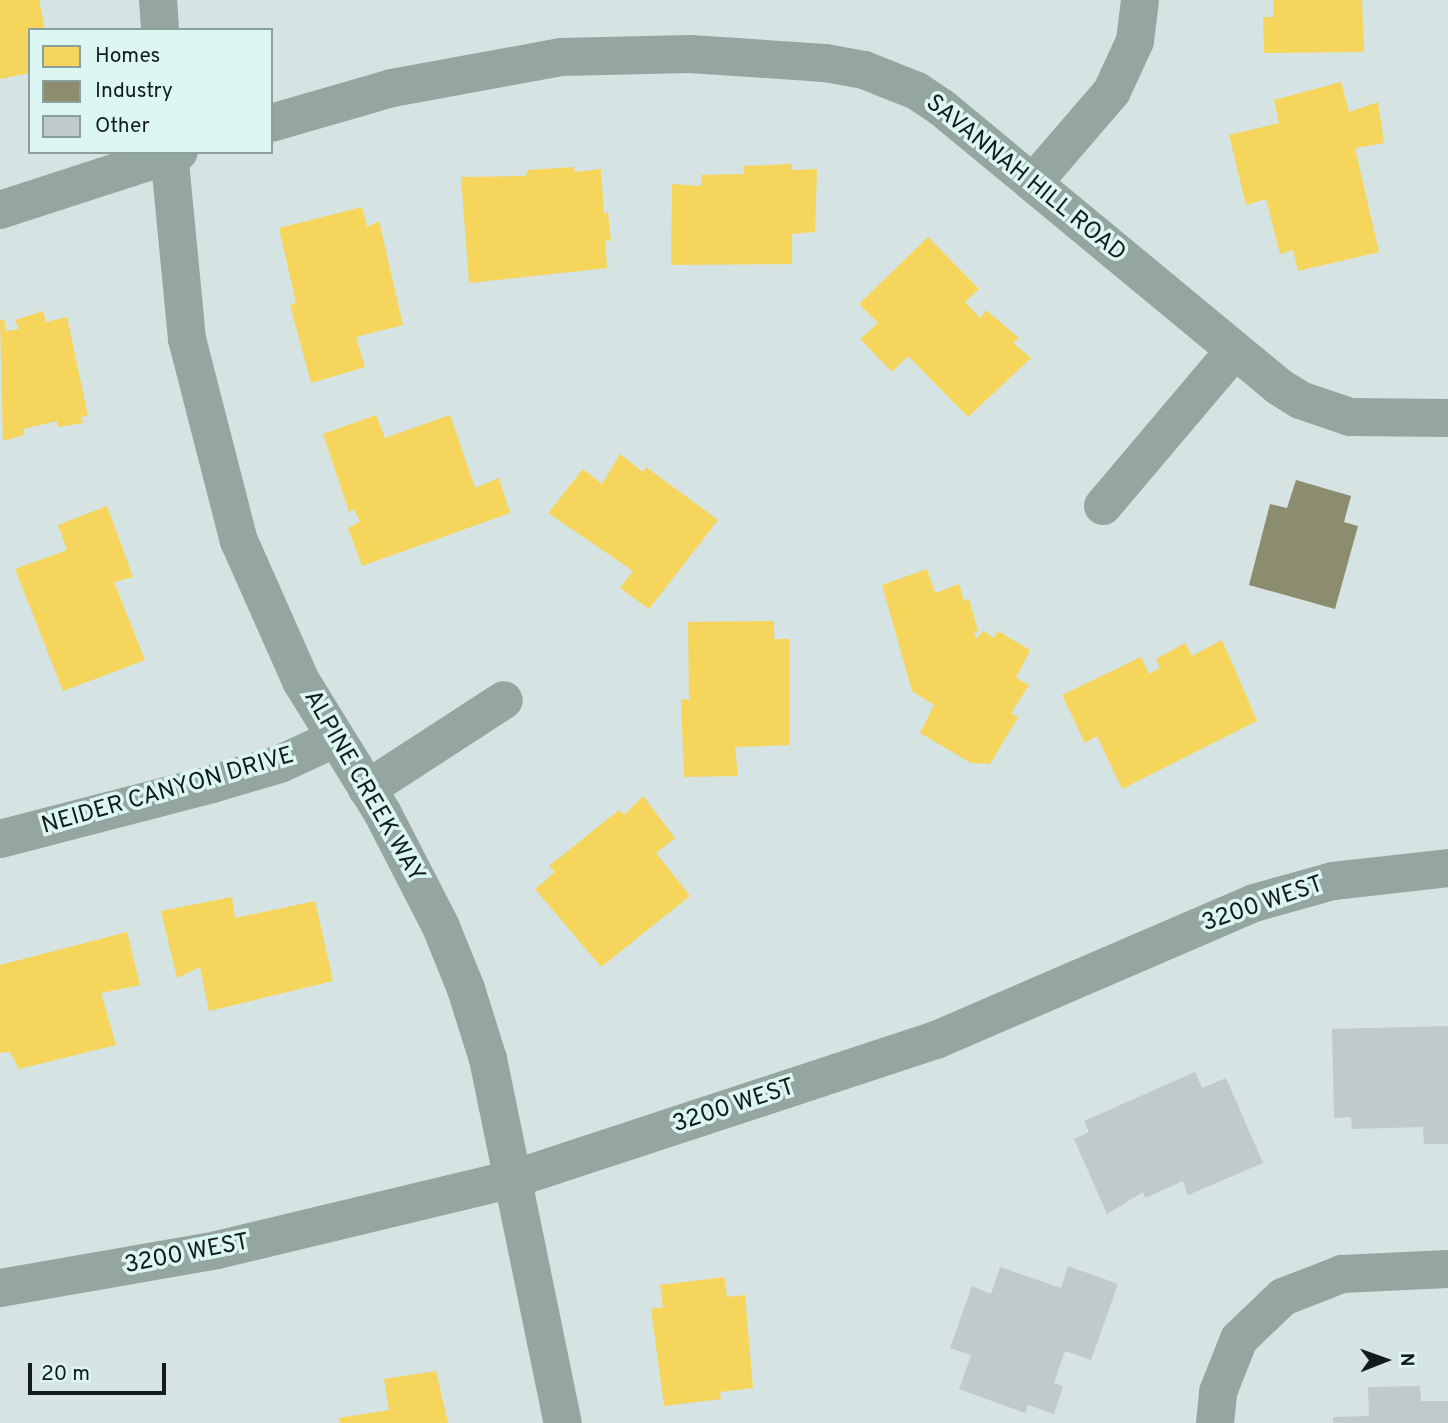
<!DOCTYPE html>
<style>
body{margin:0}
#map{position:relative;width:1448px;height:1423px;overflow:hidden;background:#d5e3e2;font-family:Overpass,sans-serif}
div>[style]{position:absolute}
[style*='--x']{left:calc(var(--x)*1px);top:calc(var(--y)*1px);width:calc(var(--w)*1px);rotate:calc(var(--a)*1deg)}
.homes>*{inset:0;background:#f6d55c}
.industry>*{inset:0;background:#8c8c6e}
.building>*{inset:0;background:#c0cacb}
.minor>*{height:38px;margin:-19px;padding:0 19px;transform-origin:19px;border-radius:19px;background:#94a69f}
.tertiary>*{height:38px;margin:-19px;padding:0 19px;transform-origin:19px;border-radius:19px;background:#94a69f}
span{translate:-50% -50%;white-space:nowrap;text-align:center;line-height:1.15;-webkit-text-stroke:7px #dcf6f4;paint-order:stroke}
.street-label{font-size:24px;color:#121c1b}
.legend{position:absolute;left:28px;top:28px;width:245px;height:126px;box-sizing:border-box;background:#dcf6f4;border:2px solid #8b9f9d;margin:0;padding:9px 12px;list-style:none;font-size:21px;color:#121c1b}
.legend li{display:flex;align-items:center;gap:14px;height:35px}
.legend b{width:35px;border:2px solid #8b9f9d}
.north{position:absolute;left:1350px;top:1325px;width:70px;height:70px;-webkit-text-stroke:5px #dcf6f4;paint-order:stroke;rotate:89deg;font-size:19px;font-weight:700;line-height:28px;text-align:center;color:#121c1b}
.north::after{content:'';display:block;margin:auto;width:24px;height:32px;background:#121c1b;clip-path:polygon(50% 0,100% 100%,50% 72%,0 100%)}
.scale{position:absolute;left:28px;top:1363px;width:138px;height:32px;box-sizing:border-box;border:4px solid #121c1b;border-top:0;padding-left:9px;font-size:21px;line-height:24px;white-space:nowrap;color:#121c1b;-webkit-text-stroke:5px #dcf6f4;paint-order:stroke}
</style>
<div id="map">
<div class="homes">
<div style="clip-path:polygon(0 0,39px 0,45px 30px,30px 30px,30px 73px,0 79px)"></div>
<div style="clip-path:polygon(1273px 0,1362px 0,1364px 52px,1264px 53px,1263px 17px,1274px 17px)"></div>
<div style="clip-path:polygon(1341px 82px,1349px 112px,1378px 102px,1384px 143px,1355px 148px,1379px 252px,1298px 271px,1293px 250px,1280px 254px,1266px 199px,1246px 205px,1229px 135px,1279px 123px,1274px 100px)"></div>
<div style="clip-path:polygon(792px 164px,792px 170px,817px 169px,815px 232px,792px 234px,792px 264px,671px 265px,672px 184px,701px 186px,701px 175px,744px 174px,743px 166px)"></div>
<div style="clip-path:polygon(574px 167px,575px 172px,601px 169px,604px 214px,608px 212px,611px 241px,605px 240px,607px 268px,469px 283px,461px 177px,526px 176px,528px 170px)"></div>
<div style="clip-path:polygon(362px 207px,367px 227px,379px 221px,403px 325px,356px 337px,365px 367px,311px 383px,290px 305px,296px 303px,279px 228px)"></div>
<div style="clip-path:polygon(928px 237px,979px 289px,965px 302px,980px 318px,986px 310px,1019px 338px,1013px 343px,1031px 358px,968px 417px,908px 356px,892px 372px,860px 339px,878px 323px,859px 304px)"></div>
<div style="clip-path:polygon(43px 311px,46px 322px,67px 317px,88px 416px,81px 417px,83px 423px,58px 427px,57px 421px,23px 429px,24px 435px,3px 441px,0 320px,4px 319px,6px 331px,19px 329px,15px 320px)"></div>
<div style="clip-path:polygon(376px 415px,385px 438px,450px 415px,475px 488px,499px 478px,510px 513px,362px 566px,348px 528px,360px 522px,354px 509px,349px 512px,323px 434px)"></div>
<div style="clip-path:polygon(620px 454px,643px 472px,646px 467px,718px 520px,649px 609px,620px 588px,633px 571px,548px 513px,583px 469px,602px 484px)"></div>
<div style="clip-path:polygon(107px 506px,133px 577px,114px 582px,145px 660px,63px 691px,15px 569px,67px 550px,58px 525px)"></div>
<div style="clip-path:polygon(927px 569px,935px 593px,959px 584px,964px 601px,969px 599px,978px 631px,974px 633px,976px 639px,983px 631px,994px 638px,998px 631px,1030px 650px,1016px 678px,1029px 685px,1011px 713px,1018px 717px,990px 764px,971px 763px,920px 733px,934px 705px,912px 691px,882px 585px)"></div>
<div style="clip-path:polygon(774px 621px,774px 639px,789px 639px,789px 745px,735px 747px,738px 776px,684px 777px,681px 699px,689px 700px,688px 622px)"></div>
<div style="clip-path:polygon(1222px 640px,1257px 721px,1122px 789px,1097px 736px,1085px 743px,1062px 695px,1141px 657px,1149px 674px,1160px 668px,1156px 659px,1185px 643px,1192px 656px)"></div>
<div style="clip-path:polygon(643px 796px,675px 838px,656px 853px,690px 896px,601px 967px,535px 889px,555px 872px,549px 866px,619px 810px,624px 815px)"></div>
<div style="clip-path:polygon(232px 897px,235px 918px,315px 901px,333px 981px,209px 1011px,200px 967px,177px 978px,161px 911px)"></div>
<div style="clip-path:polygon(127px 932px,140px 985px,101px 993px,116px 1045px,19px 1069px,10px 1052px,0 1053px,0 965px)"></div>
<div style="clip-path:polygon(724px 1277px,727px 1297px,745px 1295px,753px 1388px,720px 1392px,721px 1399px,664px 1406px,651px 1309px,663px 1307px,660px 1285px)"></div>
<div style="clip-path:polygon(436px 1371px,448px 1423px,340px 1423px,339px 1418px,389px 1410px,384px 1379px)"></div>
</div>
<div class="industry">
<div style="clip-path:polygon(1296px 480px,1351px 496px,1344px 522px,1358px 526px,1335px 609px,1249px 585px,1270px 504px,1287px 508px)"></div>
</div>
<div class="building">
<div style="clip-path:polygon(1448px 1026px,1448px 1144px,1424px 1144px,1423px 1127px,1352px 1129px,1351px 1117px,1334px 1118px,1332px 1029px)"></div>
<div style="clip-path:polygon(1195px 1072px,1202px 1088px,1226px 1078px,1263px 1163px,1188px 1195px,1183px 1181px,1145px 1198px,1143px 1192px,1107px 1214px,1074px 1139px,1089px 1132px,1084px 1121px)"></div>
<div style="clip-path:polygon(1068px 1266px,1118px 1284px,1091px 1360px,1065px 1351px,1054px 1383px,1063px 1386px,1054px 1414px,1028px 1405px,1025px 1413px,959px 1389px,971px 1355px,950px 1348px,972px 1286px,991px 1294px,1000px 1267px,1061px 1288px)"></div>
<div style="clip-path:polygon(1420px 1386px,1421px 1401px,1448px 1401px,1448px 1423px,1333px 1423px,1333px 1417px,1369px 1416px,1368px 1387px)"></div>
</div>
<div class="minor">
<div style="--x:158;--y:0;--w:30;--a:86"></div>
<div style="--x:271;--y:123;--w:126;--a:-16.1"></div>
<div style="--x:392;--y:88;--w:172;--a:-10.4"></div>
<div style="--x:561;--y:57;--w:129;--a:-1.3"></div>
<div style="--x:690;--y:54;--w:135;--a:3.8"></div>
<div style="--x:825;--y:63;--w:40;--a:10"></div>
<div style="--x:864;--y:70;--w:57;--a:21.6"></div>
<div style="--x:917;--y:91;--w:29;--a:34"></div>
<div style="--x:941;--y:107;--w:438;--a:39.6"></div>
<div style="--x:1278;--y:386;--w:26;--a:32"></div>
<div style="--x:1300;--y:400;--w:53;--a:18.8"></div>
<div style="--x:1350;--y:417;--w:98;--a:0.6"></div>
<div style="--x:169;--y:152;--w:188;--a:84.5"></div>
<div style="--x:187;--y:339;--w:209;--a:75.6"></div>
<div style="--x:239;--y:541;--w:153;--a:66.1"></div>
<div style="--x:301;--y:681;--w:154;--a:58.3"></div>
<div style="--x:382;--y:812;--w:129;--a:62.8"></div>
<div style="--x:441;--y:927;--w:67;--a:68"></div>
<div style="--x:466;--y:989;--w:73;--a:72.6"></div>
<div style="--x:488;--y:1059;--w:372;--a:78.4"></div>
<div style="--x:1033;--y:183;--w:121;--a:-49.3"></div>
<div style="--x:1112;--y:91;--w:55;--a:-65.3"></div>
<div style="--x:1135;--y:41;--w:41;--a:-83"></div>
<div style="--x:0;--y:210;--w:188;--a:-18"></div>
<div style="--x:1103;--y:506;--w:204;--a:-49.8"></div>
<div style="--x:367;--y:789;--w:163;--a:-33"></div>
<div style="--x:0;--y:839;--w:219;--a:-14.5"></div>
<div style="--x:212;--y:784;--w:71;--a:-16.4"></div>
<div style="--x:280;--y:764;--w:60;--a:-24.8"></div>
<div style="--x:1215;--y:1423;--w:31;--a:-84"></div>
<div style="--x:1218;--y:1392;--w:57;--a:-68.4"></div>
<div style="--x:1239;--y:1339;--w:61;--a:-43.7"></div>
<div style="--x:1283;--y:1297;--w:63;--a:-21.3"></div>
<div style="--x:1342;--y:1274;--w:106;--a:-2.7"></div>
</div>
<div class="tertiary">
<div style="--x:0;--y:1288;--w:220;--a:-9.9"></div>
<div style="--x:217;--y:1250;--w:304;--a:-13.5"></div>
<div style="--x:513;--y:1179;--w:445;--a:-18.2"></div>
<div style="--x:936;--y:1040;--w:346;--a:-23.3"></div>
<div style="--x:1254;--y:903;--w:82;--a:-15.6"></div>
<div style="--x:1333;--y:881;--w:116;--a:-6.4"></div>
</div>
<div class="street-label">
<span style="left:1025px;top:179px;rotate:39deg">SAVANNAH HILL ROAD</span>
<span style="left:363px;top:787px;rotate:60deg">ALPINE CREEK WAY</span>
<span style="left:168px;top:792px;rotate:-16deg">NEIDER CANYON DRIVE</span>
<span style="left:1263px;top:905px;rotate:-19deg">3200 WEST</span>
<span style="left:734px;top:1107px;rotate:-18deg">3200 WEST</span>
<span style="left:187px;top:1255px;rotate:-11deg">3200 WEST</span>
</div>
<ul class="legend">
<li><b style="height:19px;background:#f6d55c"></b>Homes</li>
<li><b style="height:19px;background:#8c8c6e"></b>Industry</li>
<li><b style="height:19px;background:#c0cacb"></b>Other</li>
</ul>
<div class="north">N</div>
<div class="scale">20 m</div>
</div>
